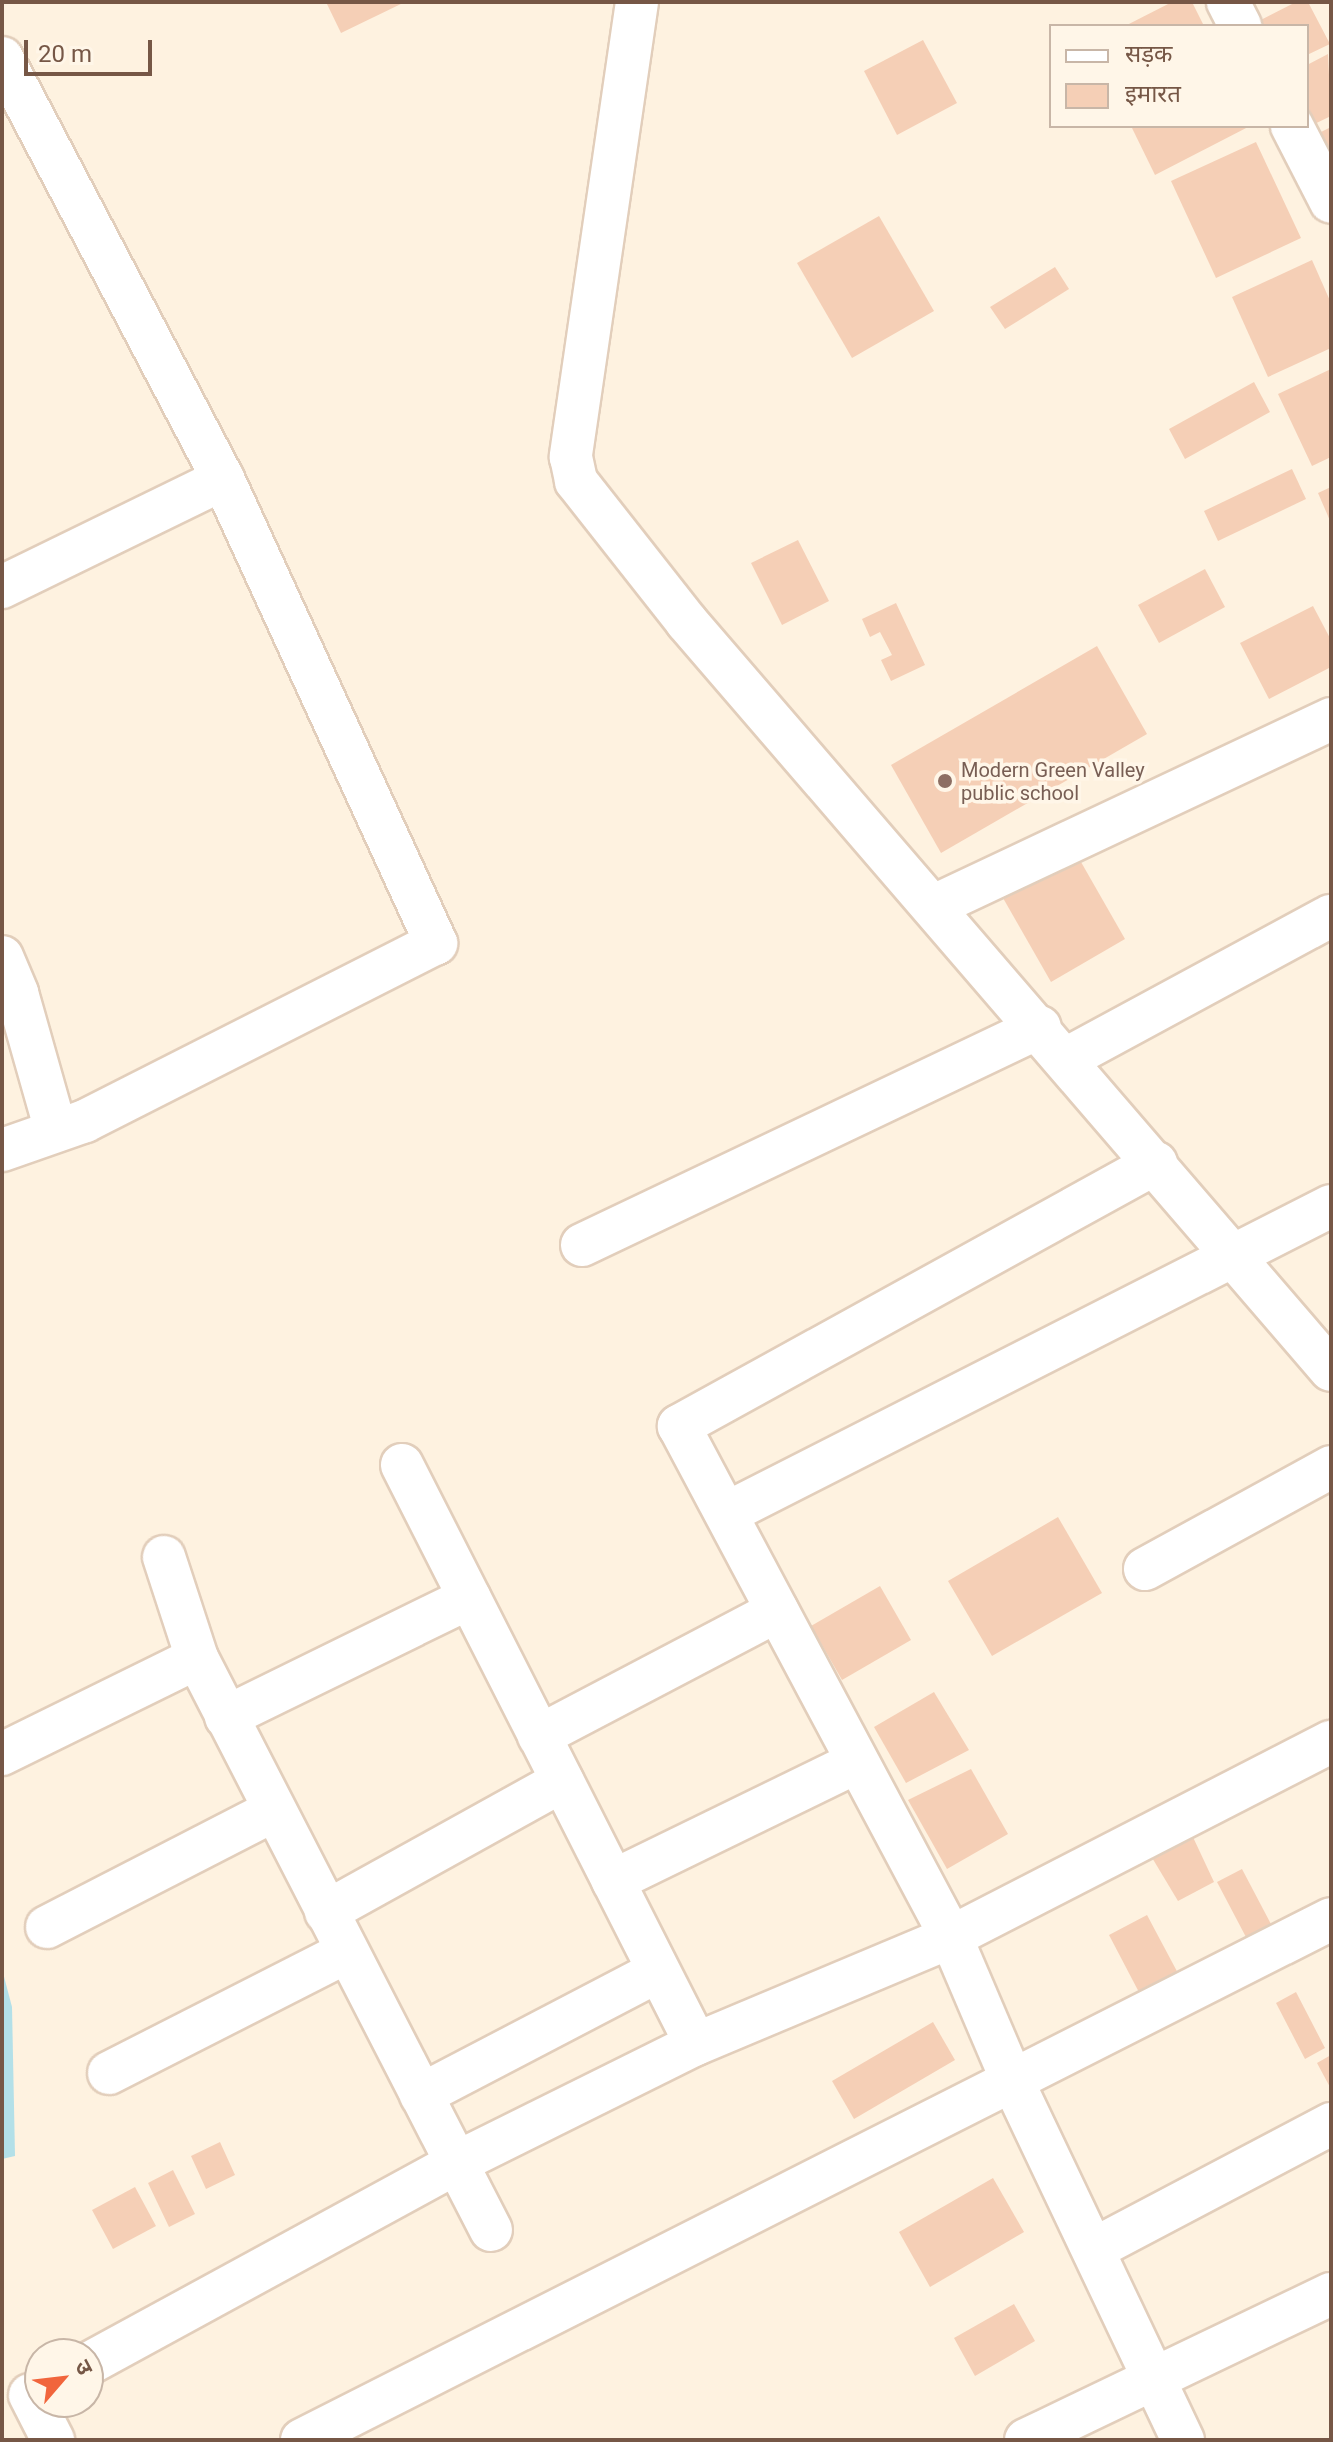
<!DOCTYPE html>
<meta charset="utf-8">
<style>
body{margin:0}
#map{position:relative;width:1333px;height:2442px;overflow:hidden;background:#fef2e0;font-family:Roboto,"Noto Sans Devanagari",sans-serif}
div>[style]{position:absolute}
[style*='--x']{left:calc(var(--x)*1px);top:calc(var(--y)*1px);width:calc(var(--w)*1px);rotate:calc(var(--a)*1deg)}
.water>*{inset:0;background:#b3e0e8}
.building>*{inset:0;background:#f5cfb6}
.roads{filter:drop-shadow(2px 0 #e2cebb) drop-shadow(-2px 0 #e2cebb) drop-shadow(0 2px #e2cebb) drop-shadow(0 -2px #e2cebb)}
.minor>*{height:42px;margin:-21px;padding:0 21px;transform-origin:21px;border-radius:21px;background:#fff}
.dots>*{width:22px;height:22px;translate:-50% -50%;box-sizing:border-box;border:4px solid #fff6e8;border-radius:50%}
span{translate:-50% -50%;white-space:nowrap;text-align:center;line-height:1.15;-webkit-text-stroke:7px #fff6e8;paint-order:stroke}
.education-label{font-size:20px;color:#785e54}
.left{translate:0 -50%;text-align:left}
.frame{position:absolute;inset:0;border:4px solid #765746;pointer-events:none}
.legend{position:absolute;left:1049px;top:24px;width:260px;height:104px;box-sizing:border-box;background:#fff6e8;border:2px solid #c8b6a7;margin:0;padding:10px 14px;list-style:none;font-size:24px;color:#765746}
.legend li{display:flex;align-items:center;gap:16px;height:40px}
.legend b{width:40px;border:2px solid #c8b6a7}
.north{position:absolute;left:24px;top:2338px;width:80px;height:80px;box-sizing:border-box;background:#fff6e8;border:2px solid #c8b6a7;border-radius:50%;rotate:62deg;font-size:22px;font-weight:700;line-height:32px;text-align:center;color:#765746}
.north::after{content:'';display:block;margin:auto;width:28px;height:36px;background:#f1653c;clip-path:polygon(50% 0,100% 100%,50% 72%,0 100%)}
.scale{position:absolute;left:24px;top:40px;width:128px;height:36px;box-sizing:border-box;border:4px solid #765746;border-top:0;padding-left:10px;font-size:24px;line-height:28px;white-space:nowrap;color:#765746;-webkit-text-stroke:6px #fff6e8;paint-order:stroke}
</style>
<div id="map">
<div class="water">
<div style="clip-path:polygon(2px 1969px,12px 2007px,15px 2156px,2px 2159px)"></div>
</div>
<div class="building">
<div style="clip-path:polygon(326px 2px,405px 2px,341px 33px)"></div>
<div style="clip-path:polygon(1172px 2px,1192px 2px,1204px 26px,1125px 26px)"></div>
<div style="clip-path:polygon(1296px 2px,1308px 2px,1330px 44px,1307px 55px,1307px 26px,1249px 26px)"></div>
<div style="clip-path:polygon(923px 40px,957px 103px,897px 135px,864px 71px)"></div>
<div style="clip-path:polygon(1328px 54px,1331px 116px,1302px 130px,1307px 126px,1307px 65px)"></div>
<div style="clip-path:polygon(1131px 126px,1250px 126px,1155px 175px)"></div>
<div style="clip-path:polygon(1331px 127px,1331px 190px,1305px 140px)"></div>
<div style="clip-path:polygon(1256px 142px,1301px 238px,1216px 278px,1171px 181px)"></div>
<div style="clip-path:polygon(879px 216px,934px 311px,852px 358px,797px 263px)"></div>
<div style="clip-path:polygon(1312px 260px,1331px 303px,1331px 348px,1268px 377px,1232px 297px)"></div>
<div style="clip-path:polygon(1055px 267px,1069px 289px,1005px 329px,990px 307px)"></div>
<div style="clip-path:polygon(1331px 369px,1331px 457px,1312px 466px,1278px 394px)"></div>
<div style="clip-path:polygon(1254px 382px,1270px 412px,1185px 459px,1169px 429px)"></div>
<div style="clip-path:polygon(1292px 469px,1306px 499px,1218px 541px,1204px 511px)"></div>
<div style="clip-path:polygon(1331px 487px,1331px 523px,1318px 493px)"></div>
<div style="clip-path:polygon(798px 540px,829px 601px,782px 625px,751px 563px)"></div>
<div style="clip-path:polygon(1205px 569px,1225px 607px,1159px 643px,1138px 605px)"></div>
<div style="clip-path:polygon(896px 603px,925px 665px,891px 681px,881px 660px,892px 655px,880px 632px,870px 637px,862px 619px)"></div>
<div style="clip-path:polygon(1313px 606px,1331px 640px,1331px 667px,1269px 699px,1240px 643px)"></div>
<div style="clip-path:polygon(1097px 646px,1147px 734px,941px 853px,891px 765px)"></div>
<div style="clip-path:polygon(1073px 848px,1125px 939px,1051px 982px,999px 891px)"></div>
<div style="clip-path:polygon(1058px 1517px,1102px 1593px,992px 1656px,948px 1581px)"></div>
<div style="clip-path:polygon(880px 1586px,911px 1640px,842px 1680px,811px 1626px)"></div>
<div style="clip-path:polygon(934px 1692px,969px 1750px,906px 1783px,874px 1727px)"></div>
<div style="clip-path:polygon(971px 1769px,1008px 1834px,947px 1869px,908px 1800px)"></div>
<div style="clip-path:polygon(1192px 1835px,1214px 1882px,1178px 1901px,1151px 1856px)"></div>
<div style="clip-path:polygon(1242px 1869px,1272px 1926px,1247px 1939px,1217px 1882px)"></div>
<div style="clip-path:polygon(1147px 1915px,1180px 1977px,1142px 1998px,1109px 1935px)"></div>
<div style="clip-path:polygon(1296px 1992px,1325px 2048px,1305px 2059px,1276px 2003px)"></div>
<div style="clip-path:polygon(933px 2022px,955px 2060px,854px 2119px,832px 2081px)"></div>
<div style="clip-path:polygon(1331px 2055px,1331px 2089px,1317px 2063px)"></div>
<div style="clip-path:polygon(220px 2142px,235px 2175px,206px 2189px,191px 2156px)"></div>
<div style="clip-path:polygon(173px 2170px,195px 2214px,169px 2227px,148px 2183px)"></div>
<div style="clip-path:polygon(993px 2178px,1024px 2232px,930px 2287px,899px 2232px)"></div>
<div style="clip-path:polygon(135px 2187px,156px 2226px,113px 2249px,92px 2210px)"></div>
<div style="clip-path:polygon(1014px 2304px,1035px 2341px,975px 2376px,954px 2338px)"></div>
</div>
<div class="roads">
<div class="minor">
<div style="--x:637;--y:2;--w:460;--a:98.3"></div>
<div style="--x:571;--y:457;--w:25;--a:78"></div>
<div style="--x:576;--y:481;--w:178;--a:51.8"></div>
<div style="--x:686;--y:621;--w:988;--a:49.27"></div>
<div style="--x:1228;--y:2;--w:27;--a:63"></div>
<div style="--x:2;--y:58;--w:475;--a:62.3"></div>
<div style="--x:223;--y:479;--w:511;--a:65.34"></div>
<div style="--x:436;--y:943;--w:394;--a:153.1"></div>
<div style="--x:85;--y:1121;--w:88;--a:160.7"></div>
<div style="--x:1292;--y:126;--w:85;--a:62.8"></div>
<div style="--x:2;--y:587;--w:246;--a:-26"></div>
<div style="--x:934;--y:906;--w:439;--a:-25.2"></div>
<div style="--x:2;--y:957;--w:39;--a:67"></div>
<div style="--x:17;--y:993;--w:143;--a:74.2"></div>
<div style="--x:1066;--y:1059;--w:301;--a:-28.4"></div>
<div style="--x:1156;--y:1163;--w:545;--a:151.13"></div>
<div style="--x:679;--y:1426;--w:579;--a:61.97"></div>
<div style="--x:951;--y:1937;--w:155;--a:66.9"></div>
<div style="--x:1012;--y:2080;--w:399;--a:64.6"></div>
<div style="--x:582;--y:1245;--w:507;--a:-25.45"></div>
<div style="--x:402;--y:1465;--w:649;--a:63.08"></div>
<div style="--x:727;--y:1513;--w:678;--a:-26.94"></div>
<div style="--x:164;--y:1557;--w:106;--a:71.9"></div>
<div style="--x:197;--y:1658;--w:643;--a:62.8"></div>
<div style="--x:1145;--y:1569;--w:212;--a:-28.7"></div>
<div style="--x:226;--y:1717;--w:271;--a:-26.1"></div>
<div style="--x:539;--y:1736;--w:269;--a:-27.7"></div>
<div style="--x:2;--y:1754;--w:217;--a:-26.2"></div>
<div style="--x:613;--y:1881;--w:269;--a:-26"></div>
<div style="--x:326;--y:1912;--w:270;--a:-29"></div>
<div style="--x:47;--y:1927;--w:254;--a:-27.2"></div>
<div style="--x:109;--y:2073;--w:266;--a:-27"></div>
<div style="--x:421;--y:2095;--w:267;--a:-27.6"></div>
<div style="--x:1094;--y:2249;--w:268;--a:-27.8"></div>
<div style="--x:88;--y:2364;--w:419;--a:-28.6"></div>
<div style="--x:456;--y:2163;--w:268;--a:-26.4"></div>
<div style="--x:696;--y:2044;--w:277;--a:-22.8"></div>
<div style="--x:951;--y:1937;--w:427;--a:-27.2"></div>
<div style="--x:30;--y:2395;--w:51;--a:62.9"></div>
<div style="--x:302;--y:2440;--w:1153;--a:-26.85"></div>
<div style="--x:1026;--y:2440;--w:338;--a:-25.6"></div>
</div>
</div>
<div class="dots">
<div style="left:945px;top:781px;background:#8d6e63"></div>
</div>
<div class="education-label">
<span class="left" style="left:961px;top:782px">Modern Green Valley<br>public school</span>
</div>
<div class="frame"></div>
<ul class="legend">
<li><b style="height:10px;background:#fff"></b>सड़क</li>
<li><b style="height:22px;background:#f5cfb6"></b>इमारत</li>
</ul>
<div class="north">उ</div>
<div class="scale">20 m</div>
</div>
